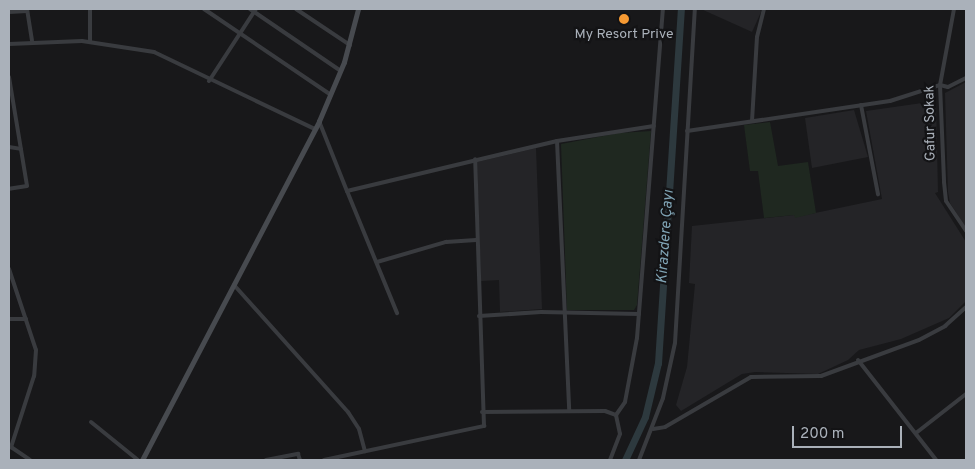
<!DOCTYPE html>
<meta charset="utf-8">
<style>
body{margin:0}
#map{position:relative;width:975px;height:469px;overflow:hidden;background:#18181a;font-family:Overpass,sans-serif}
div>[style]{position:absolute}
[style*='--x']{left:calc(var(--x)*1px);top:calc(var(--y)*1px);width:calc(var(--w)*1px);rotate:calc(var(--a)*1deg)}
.built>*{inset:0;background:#242427}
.green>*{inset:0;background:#1f2820}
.river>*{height:7px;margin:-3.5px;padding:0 3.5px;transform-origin:3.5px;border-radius:3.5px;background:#2d393e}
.street>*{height:4px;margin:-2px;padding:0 2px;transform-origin:2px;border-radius:2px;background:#393b3f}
.secondary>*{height:5px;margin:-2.5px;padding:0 2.5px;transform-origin:2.5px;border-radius:2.5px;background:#474a4f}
.dots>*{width:14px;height:14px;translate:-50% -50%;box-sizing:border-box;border:2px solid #131315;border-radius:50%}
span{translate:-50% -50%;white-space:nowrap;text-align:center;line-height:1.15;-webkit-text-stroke:4.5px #131315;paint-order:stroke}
.poi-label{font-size:14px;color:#aab1ba}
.street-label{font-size:14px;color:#aab1ba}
.water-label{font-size:15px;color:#80a4b5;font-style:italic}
.frame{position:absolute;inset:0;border:10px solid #aab1ba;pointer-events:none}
.scale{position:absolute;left:792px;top:426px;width:110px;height:22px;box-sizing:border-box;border:2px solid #aab1ba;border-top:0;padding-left:6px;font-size:15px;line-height:18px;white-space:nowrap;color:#aab1ba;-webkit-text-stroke:4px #131315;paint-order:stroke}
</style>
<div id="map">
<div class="built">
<div style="clip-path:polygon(701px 9px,760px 9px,761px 12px,752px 32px)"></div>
<div style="clip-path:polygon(966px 82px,966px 228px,950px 203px,948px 192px,945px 93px)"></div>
<div style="clip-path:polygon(936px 101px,938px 192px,935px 193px,966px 242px,966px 301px,949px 318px,901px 339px,859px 350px,848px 360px,818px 374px,755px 372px,742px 374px,681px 411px,676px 405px,687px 367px,695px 284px,689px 283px,692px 226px,794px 215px,796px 217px,882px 199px,866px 111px)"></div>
<div style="clip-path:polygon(854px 110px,868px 157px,812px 168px,805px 118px)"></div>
<div style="clip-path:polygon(536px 148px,542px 309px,500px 312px,499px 280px,481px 281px,477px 162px)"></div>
</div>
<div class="green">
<div style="clip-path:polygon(770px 122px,778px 166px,808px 162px,816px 213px,795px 218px,794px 215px,764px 218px,758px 171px,750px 171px,744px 125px)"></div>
<div style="clip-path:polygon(651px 131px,637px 305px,634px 310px,567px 310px,561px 144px,619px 133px)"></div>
</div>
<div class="river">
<div style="--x:625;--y:460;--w:47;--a:-65.1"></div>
<div style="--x:645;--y:417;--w:56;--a:-76.5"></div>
<div style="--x:658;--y:363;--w:355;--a:-86.3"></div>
</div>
<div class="street">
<div style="--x:27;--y:9;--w:32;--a:81"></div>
<div style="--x:204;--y:9;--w:153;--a:34.1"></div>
<div style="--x:250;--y:9;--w:110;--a:34.3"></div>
<div style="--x:296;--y:9;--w:65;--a:33.7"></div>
<div style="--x:954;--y:9;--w:77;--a:100.4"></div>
<div style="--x:940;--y:85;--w:97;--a:87.6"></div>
<div style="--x:944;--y:182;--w:19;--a:84"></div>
<div style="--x:946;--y:201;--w:36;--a:56"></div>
<div style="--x:9;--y:12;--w:18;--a:-3"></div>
<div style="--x:90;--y:42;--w:33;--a:-90"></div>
<div style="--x:9;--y:44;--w:73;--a:-2.4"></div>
<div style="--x:82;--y:41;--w:73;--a:8.7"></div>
<div style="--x:154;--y:52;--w:178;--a:25.6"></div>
<div style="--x:9;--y:77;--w:110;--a:80.6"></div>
<div style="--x:27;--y:186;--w:18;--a:171"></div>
<div style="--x:209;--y:81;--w:86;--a:-56.9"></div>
<div style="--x:861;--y:105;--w:91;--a:79.2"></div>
<div style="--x:319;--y:121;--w:75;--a:68.2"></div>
<div style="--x:347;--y:191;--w:216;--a:-13.4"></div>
<div style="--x:557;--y:141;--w:98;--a:-8.8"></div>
<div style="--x:752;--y:121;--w:84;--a:-86.6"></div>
<div style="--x:757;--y:37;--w:29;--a:-76"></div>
<div style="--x:687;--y:131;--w:205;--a:-8.4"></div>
<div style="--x:890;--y:101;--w:52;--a:-17.7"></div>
<div style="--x:940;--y:85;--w:8;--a:14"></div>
<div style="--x:948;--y:87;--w:20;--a:-27"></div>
<div style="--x:557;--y:141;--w:269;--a:87.4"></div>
<div style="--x:9;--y:147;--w:12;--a:9"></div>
<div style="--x:347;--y:191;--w:132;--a:67.7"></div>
<div style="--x:377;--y:262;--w:72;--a:-16.2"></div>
<div style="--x:446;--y:242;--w:30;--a:-4"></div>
<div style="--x:9;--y:269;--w:85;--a:71.6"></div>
<div style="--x:36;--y:350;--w:26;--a:94"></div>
<div style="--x:34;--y:376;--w:75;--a:107.9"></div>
<div style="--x:11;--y:447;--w:23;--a:34"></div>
<div style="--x:234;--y:285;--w:171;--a:48.1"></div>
<div style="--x:348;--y:412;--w:20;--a:57"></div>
<div style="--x:359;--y:429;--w:23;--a:75"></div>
<div style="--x:479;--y:316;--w:62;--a:-3.7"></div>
<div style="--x:541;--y:312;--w:98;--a:1.2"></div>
<div style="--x:9;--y:319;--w:17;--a:0"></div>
<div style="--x:858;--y:360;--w:127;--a:52"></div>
<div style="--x:482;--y:412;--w:123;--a:-0.5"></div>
<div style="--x:605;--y:411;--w:12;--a:20"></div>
<div style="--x:616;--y:415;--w:16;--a:-55"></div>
<div style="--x:625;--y:402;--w:65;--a:-79.4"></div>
<div style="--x:637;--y:338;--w:330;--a:-85.5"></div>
<div style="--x:91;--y:422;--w:60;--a:39"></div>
<div style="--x:653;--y:429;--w:12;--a:-9"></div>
<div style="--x:665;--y:427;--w:99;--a:-30.2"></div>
<div style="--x:751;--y:377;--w:70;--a:-0.8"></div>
<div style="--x:821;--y:376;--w:104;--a:-20.2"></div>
<div style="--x:919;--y:340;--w:30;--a:-28"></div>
<div style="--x:945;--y:326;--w:28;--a:-42"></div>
<div style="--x:916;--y:433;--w:63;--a:-38"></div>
<div style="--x:266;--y:460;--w:33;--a:-11"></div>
<div style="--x:298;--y:454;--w:6;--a:72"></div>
<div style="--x:324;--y:460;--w:164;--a:-12"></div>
<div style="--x:484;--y:426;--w:267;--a:-91.9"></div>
<div style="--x:610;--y:460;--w:28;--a:-69"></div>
<div style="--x:620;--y:434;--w:19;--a:-102"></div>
<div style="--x:639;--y:460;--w:66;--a:-68.8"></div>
<div style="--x:663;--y:398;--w:56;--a:-77.7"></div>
<div style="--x:675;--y:343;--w:335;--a:-86.6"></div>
</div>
<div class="secondary">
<div style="--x:142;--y:460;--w:382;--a:-62.4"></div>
<div style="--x:319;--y:121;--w:64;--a:-67"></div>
<div style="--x:344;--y:62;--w:55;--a:-75.2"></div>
</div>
<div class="dots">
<div style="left:624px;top:19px;background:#f69a33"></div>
</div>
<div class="poi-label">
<span style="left:624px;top:35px">My Resort Prive</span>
</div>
<div class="street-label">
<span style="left:931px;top:123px;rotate:-91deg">Gafur Sokak</span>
</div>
<div class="water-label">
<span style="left:666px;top:237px;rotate:-86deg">Kirazdere Çayı</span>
</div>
<div class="frame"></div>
<div class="scale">200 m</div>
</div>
